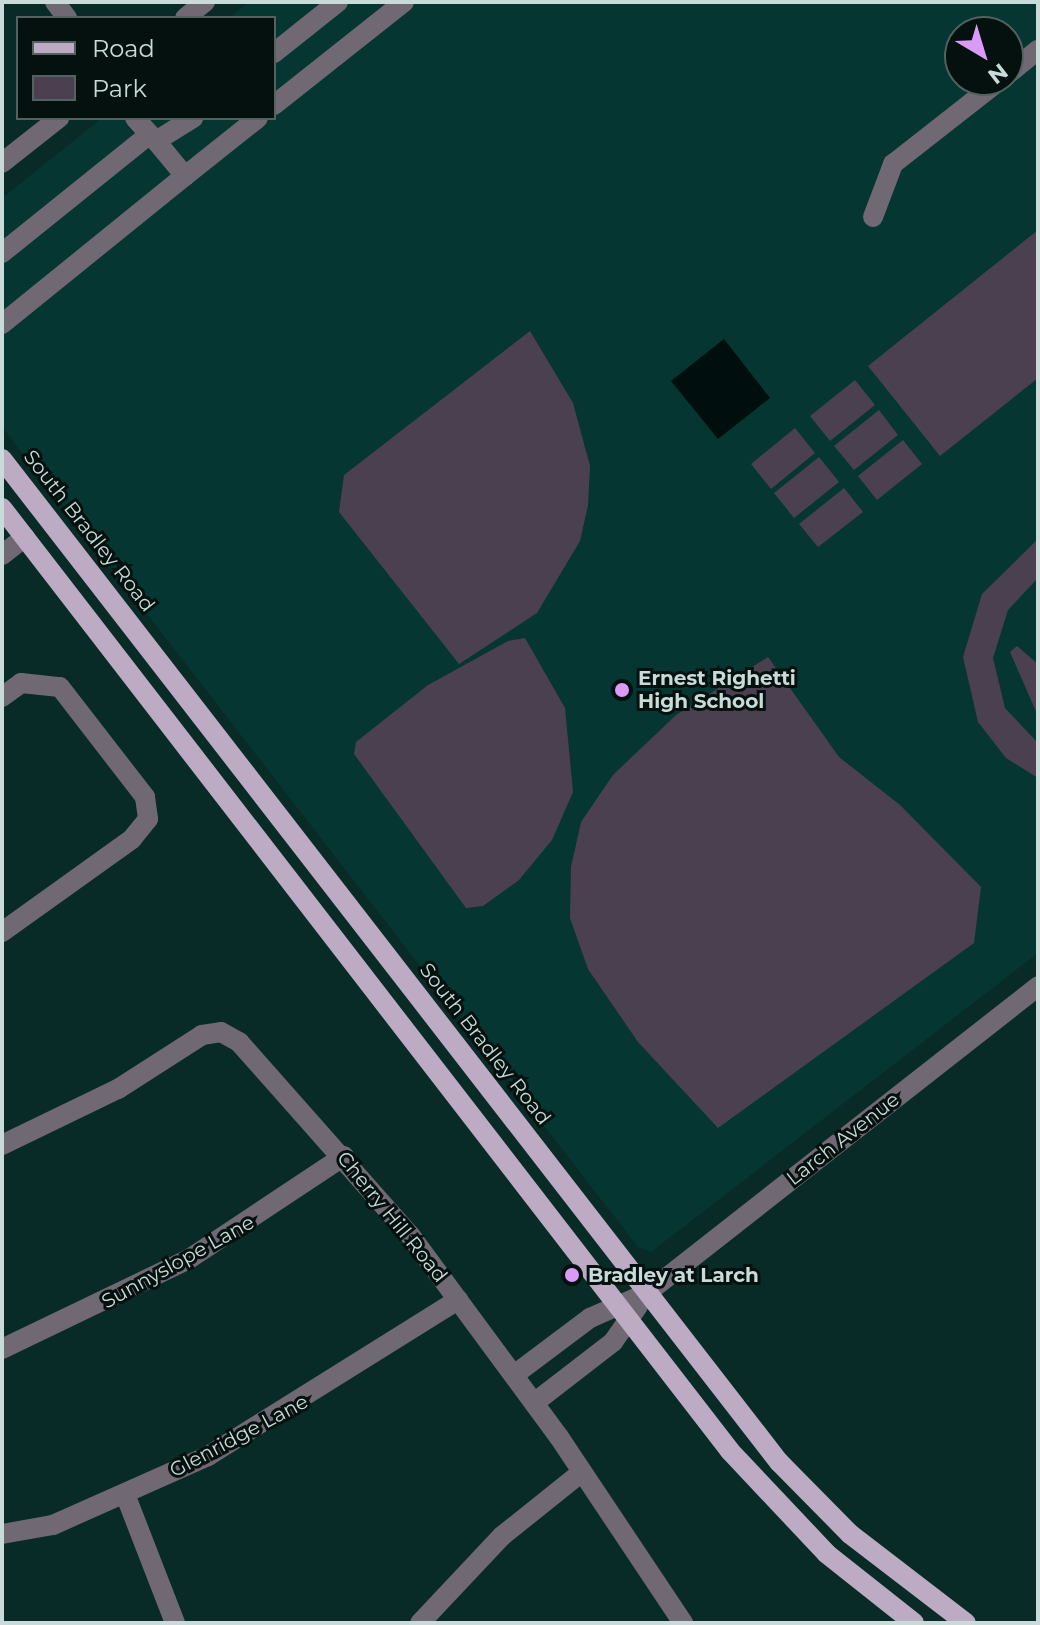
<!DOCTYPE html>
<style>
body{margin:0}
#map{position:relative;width:1040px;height:1625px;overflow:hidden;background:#082b27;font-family:Montserrat,sans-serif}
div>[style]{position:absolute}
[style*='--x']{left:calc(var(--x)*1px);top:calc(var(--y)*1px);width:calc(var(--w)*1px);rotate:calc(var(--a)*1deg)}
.built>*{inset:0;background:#053632}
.green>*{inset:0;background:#4b4050}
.water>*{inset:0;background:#000f0d}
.minor>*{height:20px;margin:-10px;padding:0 10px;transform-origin:10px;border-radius:10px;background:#706873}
.major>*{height:20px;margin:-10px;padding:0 10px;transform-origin:10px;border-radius:10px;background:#bcabc3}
.dots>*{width:22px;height:22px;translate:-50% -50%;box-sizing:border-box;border:4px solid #04110f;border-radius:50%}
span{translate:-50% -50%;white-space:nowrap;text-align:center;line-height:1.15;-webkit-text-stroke:6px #04110f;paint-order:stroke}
.street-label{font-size:20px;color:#c9dbd8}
.poi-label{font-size:20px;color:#c9dbd8;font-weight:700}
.left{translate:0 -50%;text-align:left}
.frame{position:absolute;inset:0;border:4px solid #c9dbd8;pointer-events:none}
.legend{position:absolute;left:16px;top:16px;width:260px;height:104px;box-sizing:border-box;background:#04110f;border:2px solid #53625f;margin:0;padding:10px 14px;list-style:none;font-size:24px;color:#c9dbd8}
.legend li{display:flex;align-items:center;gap:16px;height:40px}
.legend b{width:40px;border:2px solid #53625f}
.north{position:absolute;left:944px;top:16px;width:80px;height:80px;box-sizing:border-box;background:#04110f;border:2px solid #53625f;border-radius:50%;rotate:142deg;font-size:22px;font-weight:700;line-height:32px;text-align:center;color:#c9dbd8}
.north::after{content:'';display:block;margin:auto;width:28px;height:36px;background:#da9af6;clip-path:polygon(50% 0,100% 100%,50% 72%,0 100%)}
</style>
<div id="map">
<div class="built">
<div style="clip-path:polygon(evenodd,249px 2px,1038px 2px,1038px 953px,651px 1252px,638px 1247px,2px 427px,2px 198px,102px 118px,274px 118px,274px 18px,229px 18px,249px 2px,960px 32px,1008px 32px,1008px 80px,960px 80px,960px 32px)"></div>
</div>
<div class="green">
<div style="clip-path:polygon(1038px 230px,1038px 378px,940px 456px,868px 366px)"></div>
<div style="clip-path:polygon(530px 331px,573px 403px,590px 466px,588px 505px,580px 541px,537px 613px,459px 664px,339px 512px,344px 475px)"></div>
<div style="clip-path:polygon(855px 380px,875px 405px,830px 441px,810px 416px)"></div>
<div style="clip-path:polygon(879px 410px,898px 435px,854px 470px,834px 446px)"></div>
<div style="clip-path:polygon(795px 428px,815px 453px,771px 489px,751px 464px)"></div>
<div style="clip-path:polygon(903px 440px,922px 464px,877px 500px,858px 476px)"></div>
<div style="clip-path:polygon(819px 457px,839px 482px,794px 518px,774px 493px)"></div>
<div style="clip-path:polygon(844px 488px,863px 512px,818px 547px,799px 524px)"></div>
<div style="clip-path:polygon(1038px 539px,1038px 578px,1008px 610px,993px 658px,1005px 708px,1038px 743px,1038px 778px,1006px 758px,978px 722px,963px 657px,982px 594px)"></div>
<div style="clip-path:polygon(525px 638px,565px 708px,573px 792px,552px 840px,519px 880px,483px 906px,466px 908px,354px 754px,356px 742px,428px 685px,508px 641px)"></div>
<div style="clip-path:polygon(1017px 646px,1038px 664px,1038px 716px,1010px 652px)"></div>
<div style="clip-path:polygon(768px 657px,839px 757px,900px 805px,981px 887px,974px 943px,718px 1128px,638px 1042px,588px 969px,570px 918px,571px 867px,581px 822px,613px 775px,676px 715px)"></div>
</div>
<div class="water">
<div style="clip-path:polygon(724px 339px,770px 398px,718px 439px,671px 381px)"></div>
</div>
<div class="minor">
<div style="--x:55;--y:2;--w:20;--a:53"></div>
<div style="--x:185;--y:18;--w:26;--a:-39"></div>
<div style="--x:274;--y:53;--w:82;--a:-38.6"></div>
<div style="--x:1008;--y:74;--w:38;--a:-39"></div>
<div style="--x:274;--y:105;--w:166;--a:-38.4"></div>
<div style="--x:135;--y:118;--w:31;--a:48"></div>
<div style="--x:156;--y:141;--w:44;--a:-31.9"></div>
<div style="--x:2;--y:163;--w:73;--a:-38.3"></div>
<div style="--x:185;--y:176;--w:93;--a:-38.5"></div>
<div style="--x:873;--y:217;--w:57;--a:-69.3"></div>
<div style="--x:893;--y:164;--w:136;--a:-38.1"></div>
<div style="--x:2;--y:253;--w:189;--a:-38.8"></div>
<div style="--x:2;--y:324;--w:235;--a:-39"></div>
<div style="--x:185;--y:176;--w:45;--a:-129.6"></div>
<div style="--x:2;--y:555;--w:29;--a:-38"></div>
<div style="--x:2;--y:697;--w:24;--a:-36"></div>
<div style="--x:21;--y:683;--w:39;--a:6"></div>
<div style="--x:60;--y:687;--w:139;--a:52.3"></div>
<div style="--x:145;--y:797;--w:22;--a:82"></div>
<div style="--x:148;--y:819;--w:26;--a:129"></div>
<div style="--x:132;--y:839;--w:160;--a:144.4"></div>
<div style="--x:2;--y:1145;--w:129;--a:-25.8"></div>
<div style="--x:118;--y:1089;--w:100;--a:-32.7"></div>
<div style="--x:202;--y:1035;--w:19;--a:-9"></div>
<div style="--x:221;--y:1032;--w:21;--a:29"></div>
<div style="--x:239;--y:1042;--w:258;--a:48.5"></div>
<div style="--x:410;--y:1235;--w:251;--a:53.6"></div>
<div style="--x:559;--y:1437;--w:224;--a:56.3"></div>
<div style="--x:2;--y:1349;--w:208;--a:-25.7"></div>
<div style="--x:189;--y:1259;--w:186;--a:-33.6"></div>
<div style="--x:514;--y:1375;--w:95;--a:-36.9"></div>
<div style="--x:590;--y:1318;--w:62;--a:-23.7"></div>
<div style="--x:647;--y:1293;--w:497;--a:-38.1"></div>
<div style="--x:534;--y:1403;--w:100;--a:-37.7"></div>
<div style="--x:613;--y:1342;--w:44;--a:-55.2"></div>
<div style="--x:125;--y:1494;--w:138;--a:68.8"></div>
<div style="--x:2;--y:1534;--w:52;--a:-10"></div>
<div style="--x:53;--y:1525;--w:170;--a:-24"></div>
<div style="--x:208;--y:1456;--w:295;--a:-32"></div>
<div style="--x:420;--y:1623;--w:120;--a:-46.7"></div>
<div style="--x:502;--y:1536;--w:102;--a:-38.7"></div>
</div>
<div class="major">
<div style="--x:2;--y:459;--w:1269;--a:52.24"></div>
<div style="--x:779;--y:1462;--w:101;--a:45.4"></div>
<div style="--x:850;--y:1534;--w:146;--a:37.5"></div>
<div style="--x:2;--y:508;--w:1191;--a:52.33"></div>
<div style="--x:730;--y:1451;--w:141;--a:46.7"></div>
<div style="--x:827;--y:1554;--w:111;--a:38.4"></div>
</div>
<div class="dots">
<div style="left:622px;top:690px;background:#da9af6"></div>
<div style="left:572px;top:1275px;background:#da9af6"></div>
</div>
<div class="street-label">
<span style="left:89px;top:531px;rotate:52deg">South Bradley Road</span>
<span style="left:485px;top:1044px;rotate:52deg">South Bradley Road</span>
<span style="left:843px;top:1139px;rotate:-38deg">Larch Avenue</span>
<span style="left:392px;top:1217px;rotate:51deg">Cherry Hill Road</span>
<span style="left:178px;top:1262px;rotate:-29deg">Sunnyslope Lane</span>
<span style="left:239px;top:1436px;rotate:-28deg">Glenridge Lane</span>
</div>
<div class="poi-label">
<span class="left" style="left:638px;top:690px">Ernest Righetti<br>High School</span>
<span class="left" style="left:588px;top:1275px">Bradley at Larch</span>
</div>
<div class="frame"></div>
<ul class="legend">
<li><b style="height:10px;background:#bcabc3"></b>Road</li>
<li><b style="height:22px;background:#4b4050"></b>Park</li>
</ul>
<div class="north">N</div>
</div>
